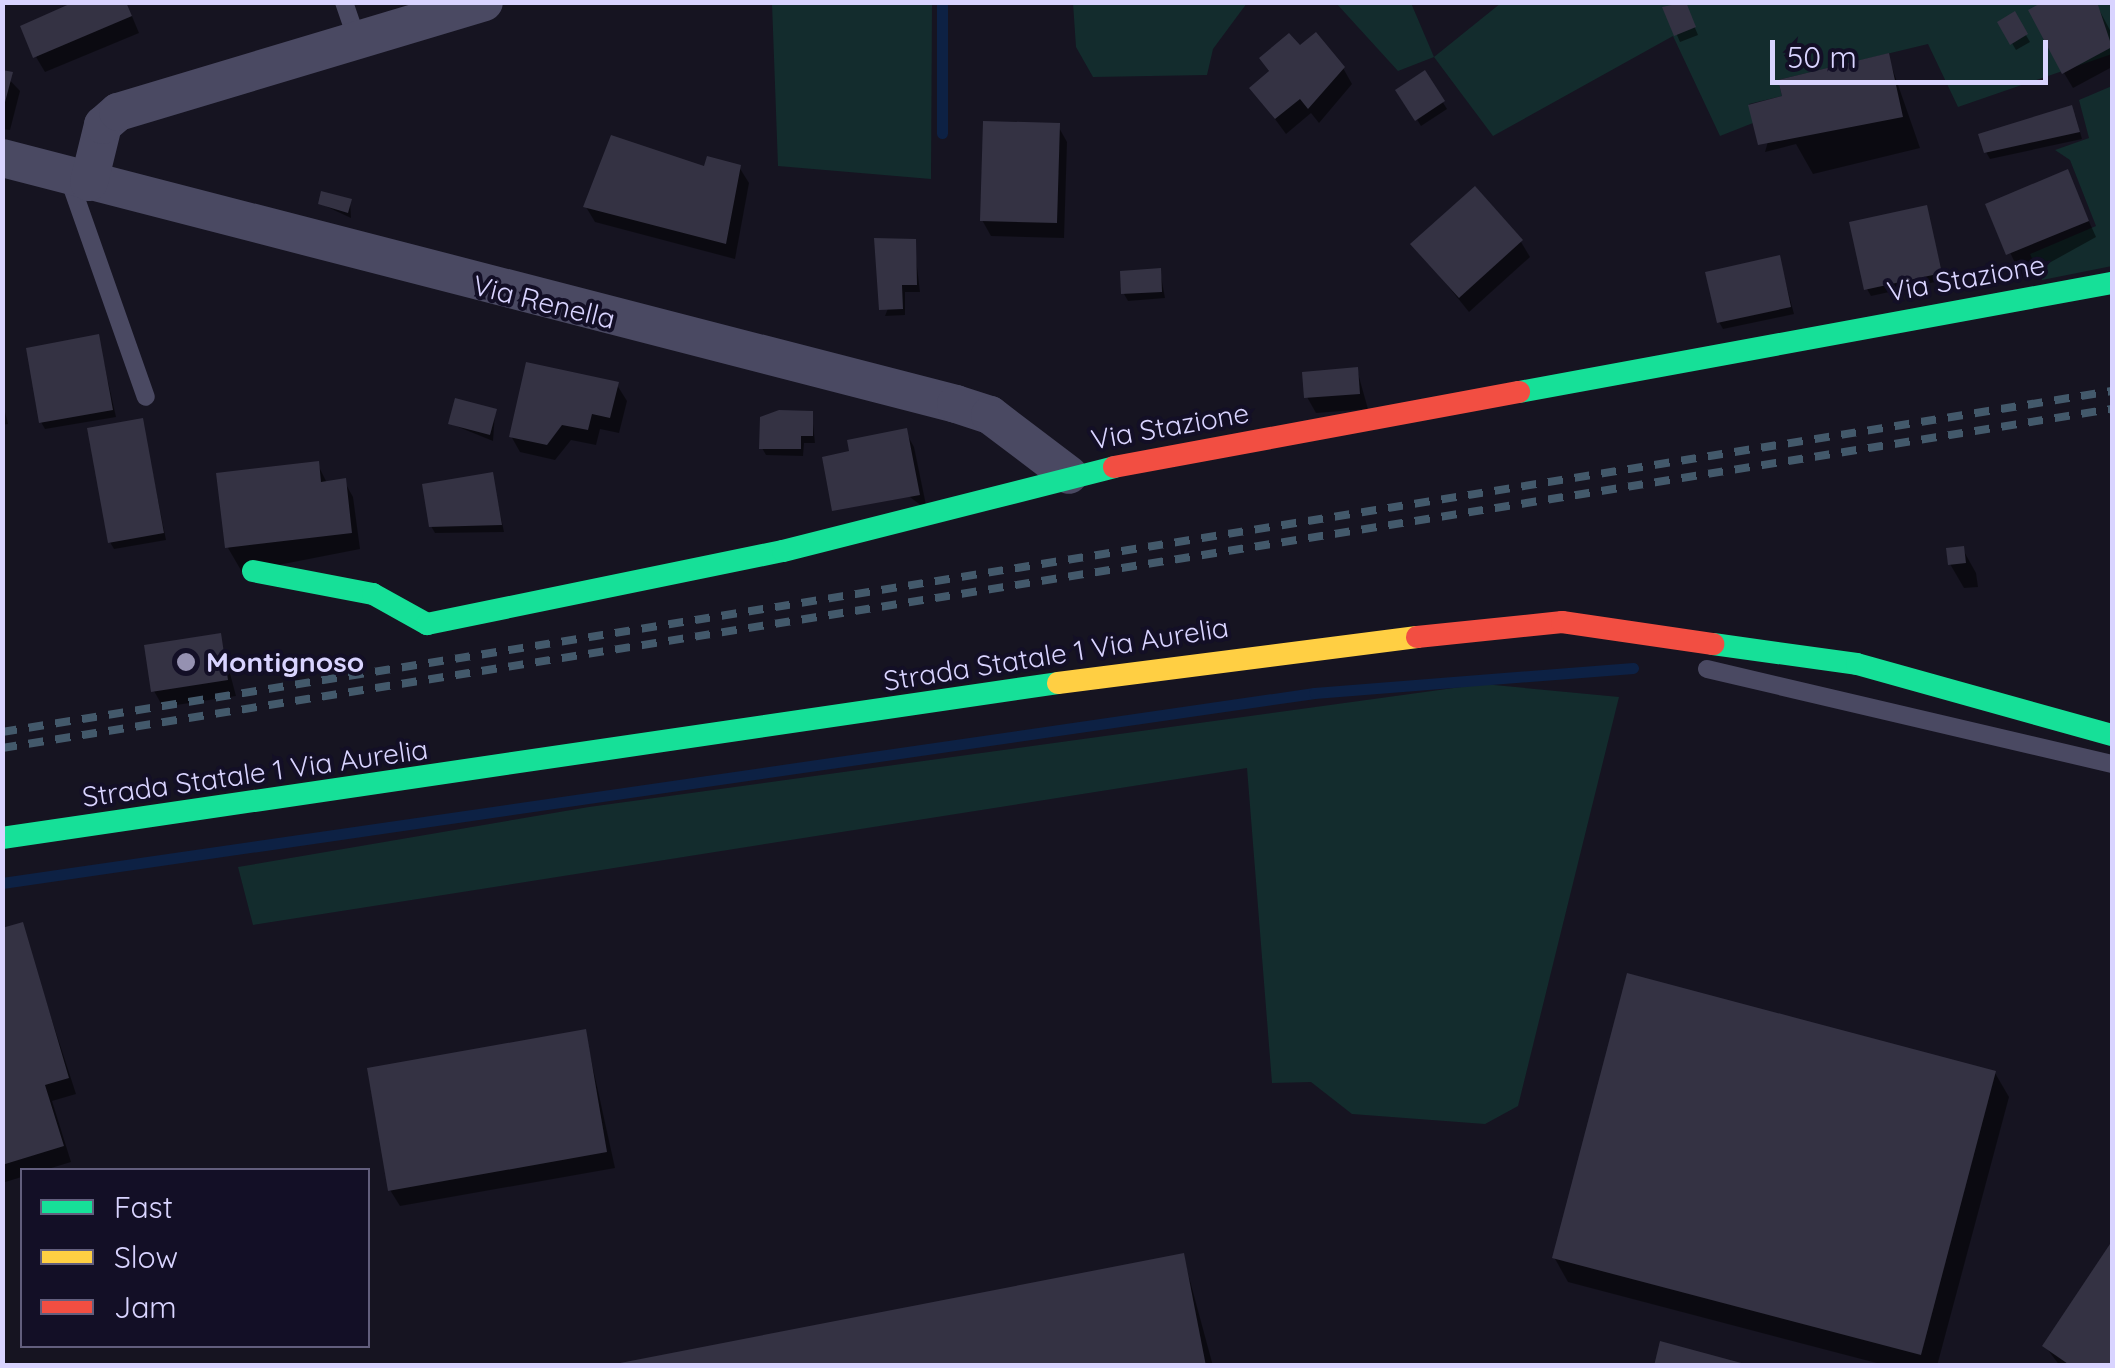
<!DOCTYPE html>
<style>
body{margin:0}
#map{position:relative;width:2115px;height:1368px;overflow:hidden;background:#161421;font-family:Quicksand,sans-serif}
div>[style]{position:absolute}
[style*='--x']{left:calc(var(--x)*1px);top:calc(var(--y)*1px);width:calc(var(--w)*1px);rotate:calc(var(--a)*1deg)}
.green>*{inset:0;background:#132c2d}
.shadow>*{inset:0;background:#0007}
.stream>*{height:11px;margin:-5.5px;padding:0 5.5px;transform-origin:5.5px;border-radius:5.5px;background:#0d2144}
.building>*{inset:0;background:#343243}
.lane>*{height:18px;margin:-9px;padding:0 9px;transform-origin:9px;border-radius:9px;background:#4a4962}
.street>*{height:38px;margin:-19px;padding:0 19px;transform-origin:19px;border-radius:19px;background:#4a4962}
.fast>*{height:22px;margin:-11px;padding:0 11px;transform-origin:11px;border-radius:11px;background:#16e098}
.slow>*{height:22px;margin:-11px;padding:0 11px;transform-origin:11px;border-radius:11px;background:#ffcf43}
.jam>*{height:22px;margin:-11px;padding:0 11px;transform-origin:11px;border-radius:11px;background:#f24e42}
.rail>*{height:8px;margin-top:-4px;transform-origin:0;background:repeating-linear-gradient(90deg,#43596b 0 15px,transparent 0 27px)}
.dots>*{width:28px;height:28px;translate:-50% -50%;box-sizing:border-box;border:5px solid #130f26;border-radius:50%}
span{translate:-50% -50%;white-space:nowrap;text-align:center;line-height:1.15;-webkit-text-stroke:8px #130f26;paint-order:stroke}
.street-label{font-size:28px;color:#d9d4ff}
.poi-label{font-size:28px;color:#d9d4ff;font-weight:700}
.left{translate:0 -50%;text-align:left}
.frame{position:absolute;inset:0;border:5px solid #d9d4ff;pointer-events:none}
.legend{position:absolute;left:20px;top:1168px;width:350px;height:180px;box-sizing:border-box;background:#130f26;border:2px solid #625e7d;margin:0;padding:12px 18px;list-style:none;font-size:30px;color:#d9d4ff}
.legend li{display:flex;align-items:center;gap:20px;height:50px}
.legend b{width:50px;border:2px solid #625e7d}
.scale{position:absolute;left:1770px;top:40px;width:278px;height:45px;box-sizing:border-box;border:5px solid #d9d4ff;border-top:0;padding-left:12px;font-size:30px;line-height:35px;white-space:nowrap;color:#d9d4ff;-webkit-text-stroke:8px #130f26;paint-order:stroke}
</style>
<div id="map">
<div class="green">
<div style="clip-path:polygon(772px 3px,932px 3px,931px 179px,778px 166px)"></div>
<div style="clip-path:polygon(1073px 3px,1073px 2px,1247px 3px,1213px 49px,1207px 75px,1093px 77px,1076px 47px)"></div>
<div style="clip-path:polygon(1336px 3px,1411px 3px,1434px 57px,1501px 3px,2112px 3px,2112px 54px,1958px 107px,1928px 44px,1778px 80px,1782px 96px,1749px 104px,1753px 123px,1720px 136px,1673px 36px,1493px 136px,1434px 57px,1398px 71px)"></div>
<div style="clip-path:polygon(2112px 86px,2112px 266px,2042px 280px,2030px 254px,2096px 226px,2070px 160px,2055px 150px,2089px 138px,2079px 100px)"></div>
<div style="clip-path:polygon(1483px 684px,1619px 697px,1518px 1106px,1485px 1124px,1352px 1114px,1311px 1082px,1272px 1083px,1247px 768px,253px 925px,238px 867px,589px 807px)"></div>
</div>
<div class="shadow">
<div style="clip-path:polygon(126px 2px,139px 33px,45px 72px,36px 57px)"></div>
<div style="clip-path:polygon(1684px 2px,1698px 35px,1680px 42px,1665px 8px)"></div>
<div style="clip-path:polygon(2095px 2px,2112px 34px,2112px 67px,2073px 88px,2064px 73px)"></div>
<div style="clip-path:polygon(2014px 15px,2030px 42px,2016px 50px,2000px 23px)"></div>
<div style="clip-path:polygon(1300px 49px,1343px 68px,1352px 84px,1319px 123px,1311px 113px,1286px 134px,1252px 88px,1270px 73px,1262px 59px)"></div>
<div style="clip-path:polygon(1888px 56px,1920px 148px,1813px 174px,1796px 144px,1765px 152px,1780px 99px)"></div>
<div style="clip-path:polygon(2px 72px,20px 91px,10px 130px,2px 129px)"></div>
<div style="clip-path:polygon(1425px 74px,1447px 109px,1421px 126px,1399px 91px)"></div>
<div style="clip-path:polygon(2075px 115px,2082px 139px,1990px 159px,1986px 152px)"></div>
<div style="clip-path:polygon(1058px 126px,1067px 142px,1064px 238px,991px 236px,982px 220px)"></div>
<div style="clip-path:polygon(739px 167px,749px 183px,735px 259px,595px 222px,586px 207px)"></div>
<div style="clip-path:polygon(2067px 173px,2096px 237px,2022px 278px,1988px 205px)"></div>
<div style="clip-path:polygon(350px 201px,351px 218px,321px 204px)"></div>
<div style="clip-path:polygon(1926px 208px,1944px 280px,1871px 296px,1867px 289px)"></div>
<div style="clip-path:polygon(914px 242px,920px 292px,905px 292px,905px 315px,885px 316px)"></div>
<div style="clip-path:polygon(1521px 242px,1530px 257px,1469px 312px,1414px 244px)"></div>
<div style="clip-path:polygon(1779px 258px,1794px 314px,1723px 329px,1719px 322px)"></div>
<div style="clip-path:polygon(1160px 271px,1165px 298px,1128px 301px,1124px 294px)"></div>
<div style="clip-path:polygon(98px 337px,116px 417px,45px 429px,41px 422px)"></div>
<div style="clip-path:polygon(1357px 370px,1368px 409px,1316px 413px,1307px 397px)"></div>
<div style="clip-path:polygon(617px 385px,627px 401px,619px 433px,600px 429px,596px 445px,571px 440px,555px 460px,520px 452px,511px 436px)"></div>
<div style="clip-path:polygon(2px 400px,8px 424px,2px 425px)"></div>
<div style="clip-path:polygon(495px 412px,493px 441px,451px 424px)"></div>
<div style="clip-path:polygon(812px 414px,815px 443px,804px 443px,803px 456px,766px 455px,762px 448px)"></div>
<div style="clip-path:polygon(142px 420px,166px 540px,114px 549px,110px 542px)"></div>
<div style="clip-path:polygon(905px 431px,914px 447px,927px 510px,852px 453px)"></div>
<div style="clip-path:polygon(317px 463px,327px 483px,344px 481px,353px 497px,360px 549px,242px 572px,228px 548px)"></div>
<div style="clip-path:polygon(492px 475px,504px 532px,435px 533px,431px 526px)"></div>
<div style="clip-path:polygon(1962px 548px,1976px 573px,1978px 587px,1964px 588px,1950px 564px)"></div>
<div style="clip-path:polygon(220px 636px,236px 696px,163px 707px,154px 691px)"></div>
<div style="clip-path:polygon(21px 925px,76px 1094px,52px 1101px,71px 1162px,2px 1183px,2px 931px)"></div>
<div style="clip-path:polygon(585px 1032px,615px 1168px,400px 1206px,390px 1190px)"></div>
<div style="clip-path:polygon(1995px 1073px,2009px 1097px,1937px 1366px,1888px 1366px,1568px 1282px,1554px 1257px)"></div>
<div style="clip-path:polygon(2112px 1245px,2112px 1366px,2060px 1366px,2045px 1346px)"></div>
<div style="clip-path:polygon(1183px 1255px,1213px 1366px,619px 1366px)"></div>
</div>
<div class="stream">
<div style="--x:942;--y:133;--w:131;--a:-90"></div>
<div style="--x:2;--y:883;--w:1326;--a:-8.24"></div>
<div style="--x:1314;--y:693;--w:320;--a:-4.5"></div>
</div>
<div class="building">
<div style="clip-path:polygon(74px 2px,126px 2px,132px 16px,33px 58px,20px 26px)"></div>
<div style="clip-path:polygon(1686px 2px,1696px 27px,1674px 36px,1662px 7px)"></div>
<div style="clip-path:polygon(2043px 2px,2097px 2px,2112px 47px,2062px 74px,2028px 10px)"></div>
<div style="clip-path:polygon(2015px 11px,2028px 34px,2010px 45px,1997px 22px)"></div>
<div style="clip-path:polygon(1316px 32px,1345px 67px,1308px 109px,1300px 99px,1275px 119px,1249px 88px,1269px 71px,1259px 58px,1289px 33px,1300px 45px)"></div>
<div style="clip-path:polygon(1889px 53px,1903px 117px,1758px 145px,1748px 105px,1782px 96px,1778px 80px)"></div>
<div style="clip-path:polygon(2px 70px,13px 72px,4px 106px,2px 106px)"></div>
<div style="clip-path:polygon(1425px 70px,1445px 101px,1415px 121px,1395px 90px)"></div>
<div style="clip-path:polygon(2072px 105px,2080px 132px,1984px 153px,1978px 134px)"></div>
<div style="clip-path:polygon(983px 121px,1060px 123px,1057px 223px,980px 221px)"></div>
<div style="clip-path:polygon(611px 135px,704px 166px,707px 156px,741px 165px,726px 244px,583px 207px)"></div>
<div style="clip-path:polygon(2068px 169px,2089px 221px,2006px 255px,1985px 204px)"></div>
<div style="clip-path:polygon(1475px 186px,1523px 240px,1459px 298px,1410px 244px)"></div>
<div style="clip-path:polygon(321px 191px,352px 199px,348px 213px,318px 204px)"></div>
<div style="clip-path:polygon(1927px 205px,1942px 273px,1864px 290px,1849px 222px)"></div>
<div style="clip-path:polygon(874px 238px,916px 239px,917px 285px,902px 285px,903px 309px,879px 310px)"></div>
<div style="clip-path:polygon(1780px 255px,1791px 307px,1717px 323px,1705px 272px)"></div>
<div style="clip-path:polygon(1161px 268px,1162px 292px,1121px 294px,1120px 271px)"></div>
<div style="clip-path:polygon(99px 334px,113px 410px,39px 423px,26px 348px)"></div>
<div style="clip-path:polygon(526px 362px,619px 382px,610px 418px,592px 414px,588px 430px,562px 425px,547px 445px,509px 437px)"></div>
<div style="clip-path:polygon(1358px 367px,1360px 394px,1304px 398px,1302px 372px)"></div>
<div style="clip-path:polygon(455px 398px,497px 409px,490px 435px,448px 424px)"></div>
<div style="clip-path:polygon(779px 410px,813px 411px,813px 436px,801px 436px,801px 449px,759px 449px,760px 417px)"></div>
<div style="clip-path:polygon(143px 418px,164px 533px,108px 543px,87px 428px)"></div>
<div style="clip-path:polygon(907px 428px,920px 495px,832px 511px,822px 457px,849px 451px,847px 440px)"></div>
<div style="clip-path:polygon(319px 461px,321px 482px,346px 478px,352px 533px,225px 548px,216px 473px)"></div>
<div style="clip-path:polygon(493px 472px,502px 525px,429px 527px,422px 484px)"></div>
<div style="clip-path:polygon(1964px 546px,1966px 563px,1948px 565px,1946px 548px)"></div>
<div style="clip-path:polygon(221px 633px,228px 680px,151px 692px,144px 645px)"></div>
<div style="clip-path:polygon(23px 922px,69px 1078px,45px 1085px,64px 1146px,2px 1165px,2px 928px)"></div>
<div style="clip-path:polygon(1627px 973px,1996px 1071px,1921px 1355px,1552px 1258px)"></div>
<div style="clip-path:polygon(586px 1029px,607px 1152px,388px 1191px,367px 1068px)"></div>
<div style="clip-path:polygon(2112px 1241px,2112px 1366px,2071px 1366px,2042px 1346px)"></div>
<div style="clip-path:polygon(1184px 1253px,1206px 1366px,616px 1366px,615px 1364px)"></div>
<div style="clip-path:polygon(1660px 1341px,1745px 1364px,1745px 1366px,1654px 1366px)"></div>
</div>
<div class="lane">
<div style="--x:344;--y:2;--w:40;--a:71.1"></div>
<div style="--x:68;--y:176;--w:234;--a:70.6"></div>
<div style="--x:1707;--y:669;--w:416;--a:13.2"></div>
</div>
<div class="street">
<div style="--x:2;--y:158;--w:985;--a:14.46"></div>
<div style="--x:956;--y:404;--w:36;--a:18"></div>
<div style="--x:990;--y:415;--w:99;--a:37.2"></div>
<div style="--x:89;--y:182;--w:59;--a:-76.2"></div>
<div style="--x:103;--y:125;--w:20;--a:-41"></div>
<div style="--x:118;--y:112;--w:382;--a:-16.7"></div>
</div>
<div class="fast">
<div style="--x:1519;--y:392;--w:603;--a:-10.42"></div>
<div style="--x:253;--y:571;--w:122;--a:10.9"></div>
<div style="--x:373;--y:594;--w:62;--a:29.1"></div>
<div style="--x:427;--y:624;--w:363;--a:-11.6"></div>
<div style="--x:783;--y:551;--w:341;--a:-14.2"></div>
<div style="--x:1713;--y:644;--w:145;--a:7.9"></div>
<div style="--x:1857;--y:664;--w:265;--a:15.6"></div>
<div style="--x:2;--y:838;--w:1067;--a:-8.35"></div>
</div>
<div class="slow">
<div style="--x:1058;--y:683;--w:362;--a:-7.3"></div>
</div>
<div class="jam">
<div style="--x:1114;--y:467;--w:412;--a:-10.5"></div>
<div style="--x:1417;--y:637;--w:146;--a:-5.9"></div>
<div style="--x:1562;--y:622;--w:153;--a:8.3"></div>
</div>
<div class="rail">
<div style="--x:2;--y:732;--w:2137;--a:-9.18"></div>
<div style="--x:2;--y:748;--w:2137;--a:-9.13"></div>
</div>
<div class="dots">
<div style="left:186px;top:662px;background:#9591b1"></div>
</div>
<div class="street-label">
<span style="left:1966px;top:278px;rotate:-10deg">Via Stazione</span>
<span style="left:544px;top:302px;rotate:14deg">Via Renella</span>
<span style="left:1170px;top:426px;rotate:-10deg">Via Stazione</span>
<span style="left:1056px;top:654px;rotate:-9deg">Strada Statale 1 Via Aurelia</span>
<span style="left:255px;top:773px;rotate:-8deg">Strada Statale 1 Via Aurelia</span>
</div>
<div class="poi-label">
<span class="left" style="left:206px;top:662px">Montignoso</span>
</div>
<div class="frame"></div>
<ul class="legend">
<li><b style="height:12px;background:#16e098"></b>Fast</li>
<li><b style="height:12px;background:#ffcf43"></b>Slow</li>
<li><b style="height:12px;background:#f24e42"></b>Jam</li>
</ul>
<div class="scale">50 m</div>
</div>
